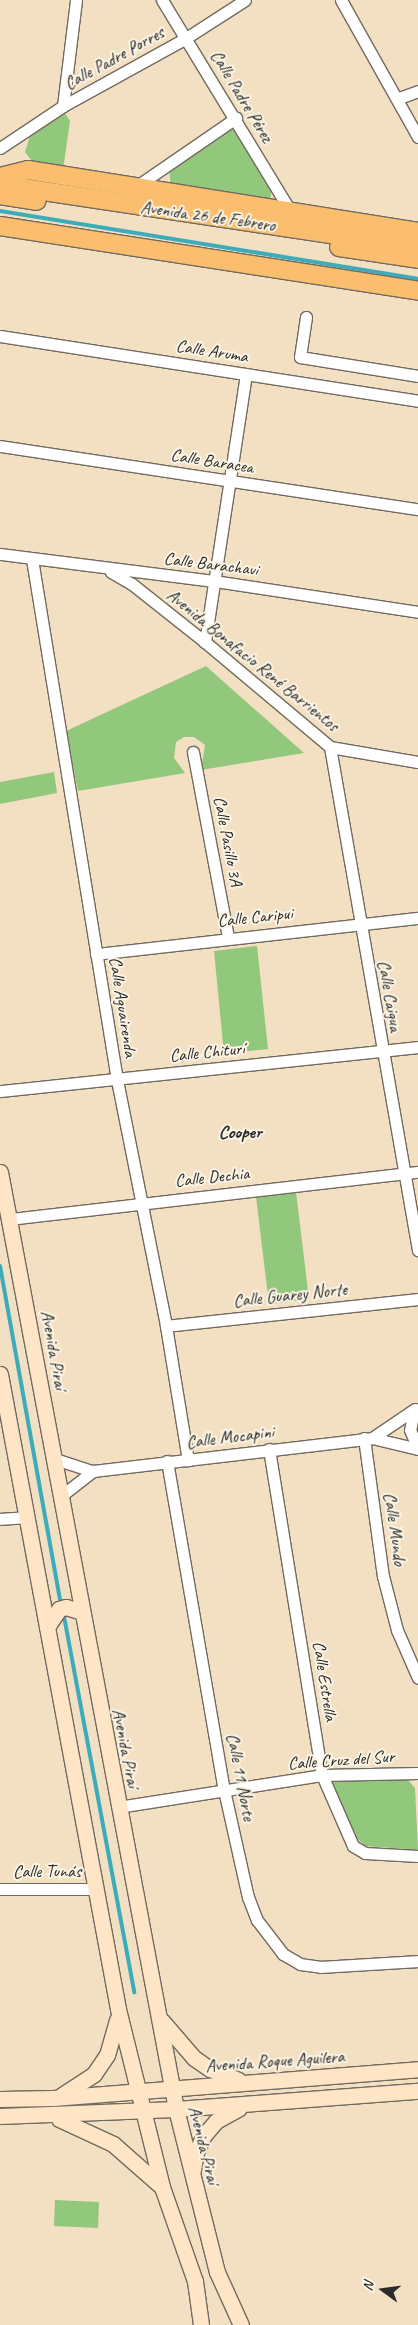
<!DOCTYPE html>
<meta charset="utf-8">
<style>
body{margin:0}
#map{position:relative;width:418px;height:2325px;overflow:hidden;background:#f3dfc1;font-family:Caveat,sans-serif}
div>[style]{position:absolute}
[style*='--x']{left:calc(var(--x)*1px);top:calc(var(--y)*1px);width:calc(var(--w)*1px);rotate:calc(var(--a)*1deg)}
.green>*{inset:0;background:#91c87b}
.stream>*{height:4px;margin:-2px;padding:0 2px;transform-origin:2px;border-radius:2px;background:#3dacba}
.roads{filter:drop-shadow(1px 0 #716a60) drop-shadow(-1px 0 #716a60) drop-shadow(0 1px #716a60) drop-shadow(0 -1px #716a60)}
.minor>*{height:11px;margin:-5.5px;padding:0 5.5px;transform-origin:5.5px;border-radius:5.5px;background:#fff}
.secondary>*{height:15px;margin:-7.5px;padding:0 7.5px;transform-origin:7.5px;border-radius:7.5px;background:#fde5c5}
.primary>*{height:18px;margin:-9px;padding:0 9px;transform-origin:9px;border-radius:9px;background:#fbbd6e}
span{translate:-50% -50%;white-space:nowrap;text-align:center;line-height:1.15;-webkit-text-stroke:4px #fcf5e5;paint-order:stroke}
.street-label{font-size:18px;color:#2b2b2b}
.neighbourhood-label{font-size:19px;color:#2b2b2b;font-weight:700}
.north{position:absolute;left:358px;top:2265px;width:50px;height:50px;-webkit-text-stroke:4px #fcf5e5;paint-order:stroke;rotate:284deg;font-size:14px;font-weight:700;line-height:20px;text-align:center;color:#2b2b2b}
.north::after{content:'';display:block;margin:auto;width:18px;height:22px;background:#2b2b2b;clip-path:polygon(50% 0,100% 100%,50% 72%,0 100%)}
</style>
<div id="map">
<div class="green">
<div style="clip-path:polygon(65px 113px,70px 121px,63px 170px,34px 164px,25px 152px,30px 136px)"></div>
<div style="clip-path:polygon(233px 125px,272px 189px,270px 201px,171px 188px,169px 168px)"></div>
<div style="clip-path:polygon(206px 666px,304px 753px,201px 770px,205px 745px,194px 737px,184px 737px,176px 742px,174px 758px,185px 773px,78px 791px,66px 731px)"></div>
<div style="clip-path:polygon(54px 772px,57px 793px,0 804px,0 782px)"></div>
<div style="clip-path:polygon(257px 946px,268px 1049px,224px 1054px,214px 951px)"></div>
<div style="clip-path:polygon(296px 1192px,309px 1299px,269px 1304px,256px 1197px)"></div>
<div style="clip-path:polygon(407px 1779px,415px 1788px,418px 1850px,365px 1846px,349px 1831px,331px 1780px)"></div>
<div style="clip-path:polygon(55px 2200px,99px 2202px,98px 2228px,54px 2226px)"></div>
</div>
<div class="stream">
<div style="--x:0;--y:211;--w:423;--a:9.2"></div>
<div style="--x:0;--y:1266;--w:343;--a:79.8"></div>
<div style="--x:63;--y:1611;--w:388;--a:79.4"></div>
</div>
<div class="roads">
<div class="minor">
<div style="--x:162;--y:0;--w:248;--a:58.7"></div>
<div style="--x:341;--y:0;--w:157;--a:60.7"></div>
<div style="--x:399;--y:98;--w:20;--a:-20"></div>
<div style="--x:63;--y:106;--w:107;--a:-83"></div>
<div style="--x:0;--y:148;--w:76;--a:-33.7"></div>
<div style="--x:63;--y:106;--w:141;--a:-28.9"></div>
<div style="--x:186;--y:38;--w:70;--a:-32.8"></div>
<div style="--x:134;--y:188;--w:124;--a:-34.5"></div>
<div style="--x:306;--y:317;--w:40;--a:98.5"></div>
<div style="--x:300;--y:357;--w:120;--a:9.1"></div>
<div style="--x:0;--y:336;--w:423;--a:8.8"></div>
<div style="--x:0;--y:446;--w:423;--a:8.6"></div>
<div style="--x:0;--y:554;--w:216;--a:7.2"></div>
<div style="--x:214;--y:581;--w:206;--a:8.6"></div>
<div style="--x:32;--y:559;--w:528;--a:80.73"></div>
<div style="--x:117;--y:1080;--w:251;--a:78.7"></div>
<div style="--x:166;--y:1326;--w:136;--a:80.7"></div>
<div style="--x:111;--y:572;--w:24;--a:30"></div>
<div style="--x:132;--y:584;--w:93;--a:38.5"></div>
<div style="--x:205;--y:642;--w:163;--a:40"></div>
<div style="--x:330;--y:747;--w:89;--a:9.7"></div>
<div style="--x:205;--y:642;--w:271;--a:-81.3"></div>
<div style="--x:330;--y:747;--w:511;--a:80.08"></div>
<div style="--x:193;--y:752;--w:188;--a:79.3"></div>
<div style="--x:96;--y:954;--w:324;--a:-6.4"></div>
<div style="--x:0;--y:1091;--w:420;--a:-6"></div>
<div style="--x:10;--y:1219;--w:411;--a:-6.6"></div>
<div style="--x:166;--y:1326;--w:253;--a:-6.1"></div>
<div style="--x:414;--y:1410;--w:20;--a:101"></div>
<div style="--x:410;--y:1430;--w:20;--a:66"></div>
<div style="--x:364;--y:1438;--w:139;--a:82.2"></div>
<div style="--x:383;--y:1576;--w:56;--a:75.5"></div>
<div style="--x:397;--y:1630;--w:52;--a:66.4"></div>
<div style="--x:372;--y:1438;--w:52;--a:-34"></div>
<div style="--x:269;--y:1449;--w:330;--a:80.8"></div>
<div style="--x:322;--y:1775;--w:77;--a:66.4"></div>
<div style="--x:353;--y:1846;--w:14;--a:30"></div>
<div style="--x:365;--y:1853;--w:53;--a:3.2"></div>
<div style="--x:55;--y:1459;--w:40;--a:18"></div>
<div style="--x:93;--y:1471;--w:281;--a:-6.7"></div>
<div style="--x:372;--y:1438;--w:47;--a:13.4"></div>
<div style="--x:167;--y:1461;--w:334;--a:80.2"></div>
<div style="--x:224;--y:1790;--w:110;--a:77.4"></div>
<div style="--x:248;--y:1897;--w:25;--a:69"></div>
<div style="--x:257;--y:1920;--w:43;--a:52.6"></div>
<div style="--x:283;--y:1954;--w:20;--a:30"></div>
<div style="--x:300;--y:1964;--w:21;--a:8"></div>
<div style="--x:321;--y:1967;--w:97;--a:-3.5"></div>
<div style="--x:61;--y:1496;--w:41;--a:-38"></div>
<div style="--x:0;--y:1519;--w:27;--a:-4"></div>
<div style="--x:118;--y:1807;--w:206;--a:-8.9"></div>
<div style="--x:322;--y:1775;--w:96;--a:-1.2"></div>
<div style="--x:0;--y:1889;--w:94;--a:0"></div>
</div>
<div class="secondary">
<div style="--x:0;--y:1172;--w:953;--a:79.36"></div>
<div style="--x:176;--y:2109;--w:168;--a:75.9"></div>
<div style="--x:217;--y:2272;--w:58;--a:65.6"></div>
<div style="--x:0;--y:1374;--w:646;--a:79.47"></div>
<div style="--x:118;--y:2009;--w:183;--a:76.1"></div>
<div style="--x:162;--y:2187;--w:100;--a:70.7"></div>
<div style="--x:195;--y:2281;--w:44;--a:82.2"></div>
<div style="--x:47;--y:1627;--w:22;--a:-56"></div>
<div style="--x:59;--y:1609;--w:7;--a:-16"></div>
<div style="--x:66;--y:1607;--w:17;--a:17"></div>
<div style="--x:162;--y:2021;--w:49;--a:49.1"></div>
<div style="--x:194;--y:2058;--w:19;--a:35"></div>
<div style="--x:210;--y:2069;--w:30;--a:21"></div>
<div style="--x:62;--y:2095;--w:38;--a:-33"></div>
<div style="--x:94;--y:2074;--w:23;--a:-56"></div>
<div style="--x:107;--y:2055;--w:37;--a:-74"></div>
<div style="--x:0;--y:2099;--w:53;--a:-1.1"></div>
<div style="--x:53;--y:2098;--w:366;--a:-4.5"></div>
<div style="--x:0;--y:2116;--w:176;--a:-2.3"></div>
<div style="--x:176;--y:2109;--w:243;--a:-4.3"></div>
<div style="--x:59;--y:2119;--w:60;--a:24.8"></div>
<div style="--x:113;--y:2144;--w:65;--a:41.3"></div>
<div style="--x:193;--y:2170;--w:18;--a:-81"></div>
<div style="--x:196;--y:2152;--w:19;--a:-65"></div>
<div style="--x:204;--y:2135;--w:18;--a:-49"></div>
<div style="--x:216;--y:2121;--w:26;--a:-29"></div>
</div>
<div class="primary">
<div style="--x:0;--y:177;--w:29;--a:-14"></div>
<div style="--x:28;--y:170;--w:395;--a:9"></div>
<div style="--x:0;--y:178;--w:25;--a:23"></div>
<div style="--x:23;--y:188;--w:399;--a:8.5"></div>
<div style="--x:0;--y:195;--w:37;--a:9"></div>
<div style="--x:0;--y:226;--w:423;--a:8.8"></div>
<div style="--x:339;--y:247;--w:80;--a:8.6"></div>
</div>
</div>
<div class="street-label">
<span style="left:114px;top:58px;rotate:-29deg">Calle Padre Porres</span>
<span style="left:242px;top:96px;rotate:59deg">Calle Padre Pérez</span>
<span style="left:208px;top:216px;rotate:8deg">Avenida 26 de Febrero</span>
<span style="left:212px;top:351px;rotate:9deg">Calle Aruma</span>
<span style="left:212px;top:461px;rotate:9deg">Calle Baracea</span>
<span style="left:211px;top:564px;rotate:7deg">Calle Barachavi</span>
<span style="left:253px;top:660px;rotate:39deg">Avenida Bonafacio René Barrientos</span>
<span style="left:228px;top:841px;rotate:79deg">Calle Pasillo 3A</span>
<span style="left:255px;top:917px;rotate:-6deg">Calle Caripui</span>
<span style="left:390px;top:996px;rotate:80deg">Calle Caigua</span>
<span style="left:123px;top:1007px;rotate:81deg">Calle Aguairenda</span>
<span style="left:207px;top:1052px;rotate:-6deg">Calle Chiturí</span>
<span style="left:212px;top:1177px;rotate:-6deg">Calle Dechia</span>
<span style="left:290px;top:1295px;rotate:-6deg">Calle Guarey Norte</span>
<span style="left:54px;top:1350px;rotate:80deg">Avenida Piraí</span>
<span style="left:230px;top:1437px;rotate:-7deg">Calle Mocapini</span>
<span style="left:395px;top:1529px;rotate:82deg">Calle Mundo</span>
<span style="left:325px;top:1681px;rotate:81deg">Calle Estrella</span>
<span style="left:126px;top:1748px;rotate:79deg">Avenida Piraí</span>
<span style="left:341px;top:1760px;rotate:-4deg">Calle Cruz del Sur</span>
<span style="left:241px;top:1777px;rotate:79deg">Calle 11 Norte</span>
<span style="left:47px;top:1871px">Calle Tunás</span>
<span style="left:275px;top:2061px;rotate:-4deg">Avenida Roque Aguilera</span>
<span style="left:204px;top:2145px;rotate:76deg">Avenida Piraí</span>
</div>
<div class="neighbourhood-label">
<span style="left:240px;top:1133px">Cooper</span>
</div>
<div class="north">N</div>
</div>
